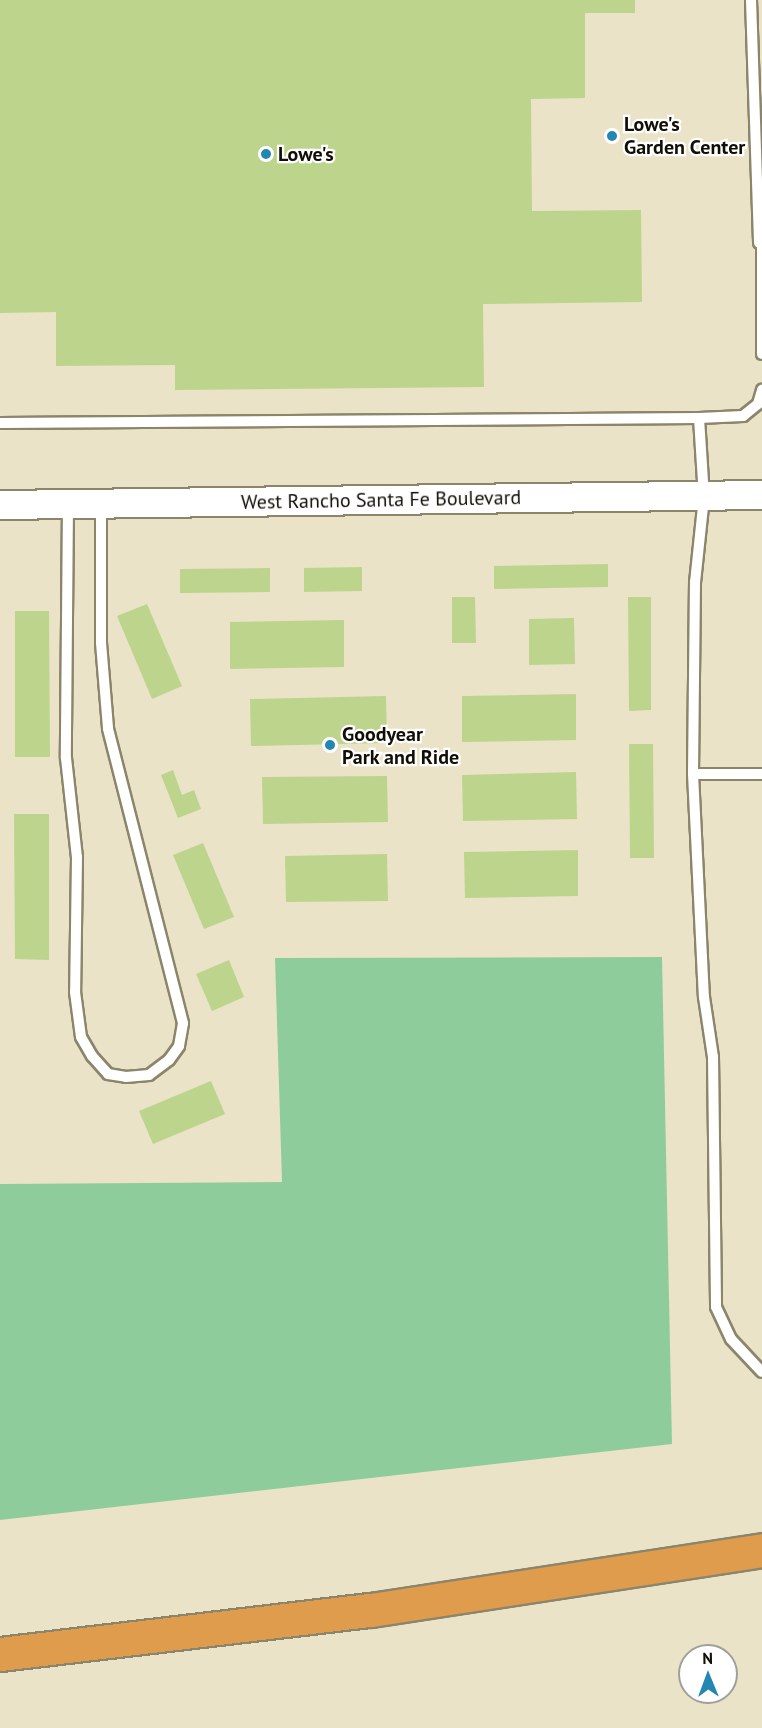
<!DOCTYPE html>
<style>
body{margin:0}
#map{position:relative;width:762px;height:1728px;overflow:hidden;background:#eae3c7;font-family:"PT Sans",sans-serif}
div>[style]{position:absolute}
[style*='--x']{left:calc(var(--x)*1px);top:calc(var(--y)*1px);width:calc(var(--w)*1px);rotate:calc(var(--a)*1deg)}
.water>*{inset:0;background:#8ecd9b}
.building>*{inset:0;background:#bdd48d}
.roads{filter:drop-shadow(2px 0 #8b856b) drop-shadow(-2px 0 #8b856b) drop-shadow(0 2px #8b856b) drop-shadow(0 -2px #8b856b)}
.service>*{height:10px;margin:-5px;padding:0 5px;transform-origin:5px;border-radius:5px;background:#fff}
.tertiary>*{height:28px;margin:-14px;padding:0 14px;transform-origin:14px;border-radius:14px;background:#fff}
.motorway>*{height:33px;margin:-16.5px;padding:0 16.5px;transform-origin:16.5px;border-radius:16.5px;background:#e09c4d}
.dots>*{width:16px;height:16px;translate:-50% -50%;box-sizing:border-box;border:3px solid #fff;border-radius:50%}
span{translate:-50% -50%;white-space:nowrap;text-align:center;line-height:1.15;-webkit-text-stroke:4.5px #fff;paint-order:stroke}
.poi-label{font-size:20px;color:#110e06;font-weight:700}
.left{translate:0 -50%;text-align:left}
.street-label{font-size:20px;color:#110e06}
.north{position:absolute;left:678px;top:1644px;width:60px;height:60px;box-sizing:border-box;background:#fff;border:2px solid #a09f9b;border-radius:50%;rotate:359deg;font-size:16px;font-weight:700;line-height:24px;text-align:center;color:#110e06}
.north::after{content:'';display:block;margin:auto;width:21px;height:27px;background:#2387b1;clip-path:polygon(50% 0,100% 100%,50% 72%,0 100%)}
</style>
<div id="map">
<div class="water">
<div style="clip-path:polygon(662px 957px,672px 1444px,0 1520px,0 1184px,282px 1182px,275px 958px)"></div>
</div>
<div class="building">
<div style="clip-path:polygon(0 0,635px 0,635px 13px,585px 13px,585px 98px,531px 99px,532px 211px,641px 210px,642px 302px,483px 304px,484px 387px,175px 390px,175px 365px,56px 366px,56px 312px,0 313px)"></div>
<div style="clip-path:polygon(608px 564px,608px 587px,494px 589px,494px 566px)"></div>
<div style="clip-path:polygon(362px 567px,362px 591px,304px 592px,304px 568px)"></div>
<div style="clip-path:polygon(270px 568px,270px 592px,180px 593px,180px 569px)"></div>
<div style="clip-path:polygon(452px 597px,475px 597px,476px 643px,452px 643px)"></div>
<div style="clip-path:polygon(628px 597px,651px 597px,651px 710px,629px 711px)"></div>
<div style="clip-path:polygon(147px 604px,182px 686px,152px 699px,117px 616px)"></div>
<div style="clip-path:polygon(15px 611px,49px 611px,50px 757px,15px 757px)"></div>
<div style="clip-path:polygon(574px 618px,575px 664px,529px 665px,529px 619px)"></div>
<div style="clip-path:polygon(344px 620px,344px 667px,230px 669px,230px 622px)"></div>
<div style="clip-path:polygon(576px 694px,576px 740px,462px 742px,462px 696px)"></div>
<div style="clip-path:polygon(386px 696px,387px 743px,251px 746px,250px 699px)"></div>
<div style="clip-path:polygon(629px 744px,653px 744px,654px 858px,630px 858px)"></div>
<div style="clip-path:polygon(173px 770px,182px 795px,194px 790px,201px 809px,178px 818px,161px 775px)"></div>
<div style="clip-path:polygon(576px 772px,577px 819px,463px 821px,462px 775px)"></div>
<div style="clip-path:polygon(387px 776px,388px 822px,263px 824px,262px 777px)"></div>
<div style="clip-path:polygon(14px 814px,49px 814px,49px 960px,15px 959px)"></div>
<div style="clip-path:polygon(203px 843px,234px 917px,204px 929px,173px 855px)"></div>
<div style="clip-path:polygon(578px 850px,578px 896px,465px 898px,464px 852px)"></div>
<div style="clip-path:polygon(387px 854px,388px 901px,286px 902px,285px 856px)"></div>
<div style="clip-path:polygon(229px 960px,244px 997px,212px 1011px,196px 974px)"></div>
<div style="clip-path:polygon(211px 1081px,225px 1114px,153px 1144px,139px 1111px)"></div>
</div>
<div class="roads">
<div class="service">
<div style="--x:751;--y:0;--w:243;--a:88.1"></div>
<div style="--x:762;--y:243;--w:111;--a:90"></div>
<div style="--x:699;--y:418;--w:79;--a:86.4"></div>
<div style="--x:704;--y:497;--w:85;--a:96"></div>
<div style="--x:695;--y:582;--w:192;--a:90.6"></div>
<div style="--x:693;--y:774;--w:223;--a:87.2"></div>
<div style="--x:704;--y:997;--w:61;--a:81.5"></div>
<div style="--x:713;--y:1057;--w:250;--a:89.3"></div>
<div style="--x:716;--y:1307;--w:35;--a:65"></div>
<div style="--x:731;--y:1339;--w:45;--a:46.8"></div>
<div style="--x:0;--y:423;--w:699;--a:-0.41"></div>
<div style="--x:699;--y:418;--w:44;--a:-2.6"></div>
<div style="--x:743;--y:416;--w:19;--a:-39"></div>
<div style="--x:758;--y:404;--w:15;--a:-74"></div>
<div style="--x:68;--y:504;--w:254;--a:90.5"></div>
<div style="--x:66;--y:758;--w:100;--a:83.7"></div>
<div style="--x:77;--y:857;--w:135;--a:90.8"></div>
<div style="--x:75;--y:992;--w:45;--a:82.4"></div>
<div style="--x:81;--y:1037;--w:22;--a:60"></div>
<div style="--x:92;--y:1056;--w:24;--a:48"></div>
<div style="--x:108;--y:1074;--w:18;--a:9"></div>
<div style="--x:126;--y:1077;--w:23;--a:-5"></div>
<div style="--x:149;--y:1075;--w:25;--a:-37"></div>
<div style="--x:169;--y:1060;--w:17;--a:-54"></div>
<div style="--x:179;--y:1046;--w:23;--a:-80"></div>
<div style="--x:183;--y:1023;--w:304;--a:-104.3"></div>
<div style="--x:108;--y:728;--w:86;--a:-94.7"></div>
<div style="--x:101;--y:642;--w:137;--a:-90"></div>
<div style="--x:693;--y:774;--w:69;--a:0"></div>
</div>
<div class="tertiary">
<div style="--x:0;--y:505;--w:762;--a:-0.75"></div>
</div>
<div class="motorway">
<div style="--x:0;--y:1654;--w:374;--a:-6.8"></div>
<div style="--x:371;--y:1610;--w:396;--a:-8.7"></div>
</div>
</div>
<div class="dots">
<div style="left:612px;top:136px;background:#2387b1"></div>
<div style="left:266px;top:154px;background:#2387b1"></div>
<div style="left:330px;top:745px;background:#2387b1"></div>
</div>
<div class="poi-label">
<span class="left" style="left:624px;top:136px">Lowe's<br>Garden Center</span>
<span class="left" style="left:278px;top:154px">Lowe's</span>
<span class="left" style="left:342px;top:746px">Goodyear<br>Park and Ride</span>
</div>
<div class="street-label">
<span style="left:381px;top:500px;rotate:-1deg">West Rancho Santa Fe Boulevard</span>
</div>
<div class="north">N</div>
</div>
